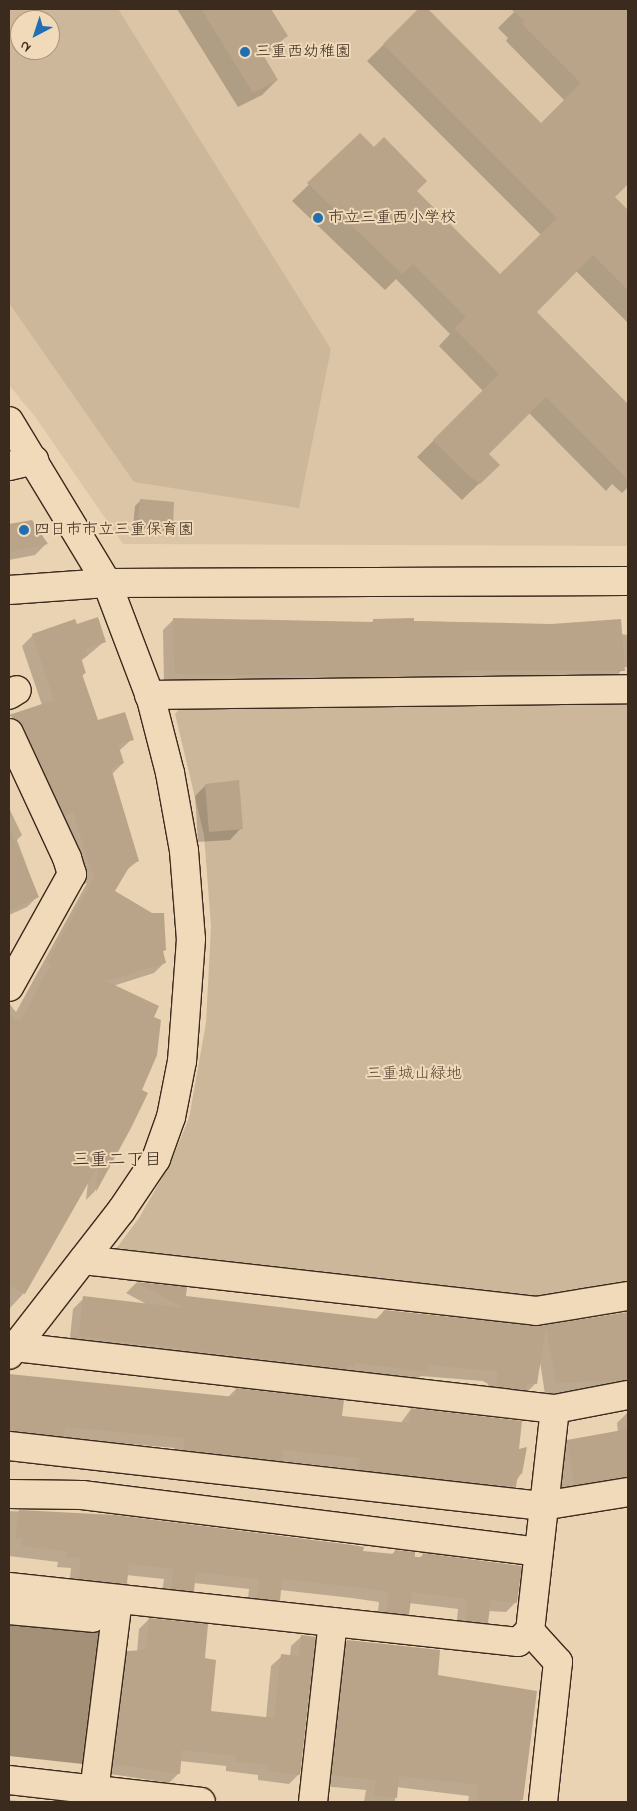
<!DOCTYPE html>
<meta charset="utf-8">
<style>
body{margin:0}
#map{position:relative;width:637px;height:1811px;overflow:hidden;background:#ead3b3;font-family:"Indie Flower","Klee One",sans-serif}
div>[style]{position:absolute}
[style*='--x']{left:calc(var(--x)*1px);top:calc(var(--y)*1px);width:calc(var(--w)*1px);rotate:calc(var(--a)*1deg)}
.built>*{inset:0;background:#dbc5a6}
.green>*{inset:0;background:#cdb79a}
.water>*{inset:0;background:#a49077}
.shadow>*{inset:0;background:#0003}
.building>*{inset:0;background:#b9a489}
.roads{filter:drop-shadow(1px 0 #3b2a1e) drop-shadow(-1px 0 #3b2a1e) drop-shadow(0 1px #3b2a1e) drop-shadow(0 -1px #3b2a1e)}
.minor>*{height:28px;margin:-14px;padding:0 14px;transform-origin:14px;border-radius:14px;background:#f1dab9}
.dots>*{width:14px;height:14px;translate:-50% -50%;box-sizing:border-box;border:2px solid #f1dab9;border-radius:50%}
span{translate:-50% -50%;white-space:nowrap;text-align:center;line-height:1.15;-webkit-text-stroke:4px #f1dab9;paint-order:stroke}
.poi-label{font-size:16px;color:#3b2a1e}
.left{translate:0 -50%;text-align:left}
.park-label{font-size:16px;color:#584637}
.neighbourhood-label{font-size:18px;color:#3b2a1e}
.frame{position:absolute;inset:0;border:10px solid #3b2a1e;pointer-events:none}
.north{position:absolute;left:10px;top:10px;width:50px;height:50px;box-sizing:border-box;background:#f1dab9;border:1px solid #a8947b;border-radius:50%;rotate:220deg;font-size:14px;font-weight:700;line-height:20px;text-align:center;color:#3b2a1e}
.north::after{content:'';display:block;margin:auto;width:18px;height:22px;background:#1f6fb2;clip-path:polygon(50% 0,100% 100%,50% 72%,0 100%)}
</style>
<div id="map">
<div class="built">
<div style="clip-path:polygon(evenodd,9px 9px,628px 9px,628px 546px,123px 544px,36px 418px,9px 385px,9px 9px,20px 20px,50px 20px,50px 50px,20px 50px,20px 20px)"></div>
</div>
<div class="green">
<div style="clip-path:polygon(evenodd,9px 9px,118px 9px,331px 349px,299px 508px,134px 482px,9px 303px,9px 9px,20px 20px,50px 20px,50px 50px,20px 50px,20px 20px)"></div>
<div style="clip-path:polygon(628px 699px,628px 1290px,547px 1303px,110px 1257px,139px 1218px,170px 1164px,189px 1118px,206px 1023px,211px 926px,204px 835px,175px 714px,183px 705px)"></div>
</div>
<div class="water">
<div style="clip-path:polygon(111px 1611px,92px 1765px,9px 1756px,9px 1618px)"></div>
</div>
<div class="shadow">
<div style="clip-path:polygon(177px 9px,270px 9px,287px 36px,263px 57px,277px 80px,262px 95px,238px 107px)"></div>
<div style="clip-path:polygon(420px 9px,426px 9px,541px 125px,565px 101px,506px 41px,508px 38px,498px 28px,517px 9px,628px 9px,628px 182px,613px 197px,628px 212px,628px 323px,576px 271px,535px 312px,628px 406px,628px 487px,622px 493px,612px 484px,606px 491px,529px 413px,487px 454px,498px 465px,462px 500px,417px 457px,483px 391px,439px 346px,450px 334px,396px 279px,385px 290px,292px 201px,360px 135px,500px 276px,541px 235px,367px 61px)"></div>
<div style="clip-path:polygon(140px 501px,171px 526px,166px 531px,133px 528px,135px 506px)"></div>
<div style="clip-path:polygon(32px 521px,46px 544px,35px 555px,9px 560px,9px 525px)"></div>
<div style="clip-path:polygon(174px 619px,371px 623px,374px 620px,551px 625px,628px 635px,628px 667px,624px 667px,613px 681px,164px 685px,163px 630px)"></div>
<div style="clip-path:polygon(76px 626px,105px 641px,81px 661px,85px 673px,82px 676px,97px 722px,132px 739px,119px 751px,123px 763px,112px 774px,138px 861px,124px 872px,113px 891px,165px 950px,162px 952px,165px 962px,154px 973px,113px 986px,153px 1017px,140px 1091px,146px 1094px,95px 1191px,86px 1200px,88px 1182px,24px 1293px,9px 1309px,9px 1003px,16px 1012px,87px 883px,82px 885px,62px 822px,16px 721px,26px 711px,42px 705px,22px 646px,33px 635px)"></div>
<div style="clip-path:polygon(206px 785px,241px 828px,230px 840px,198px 842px,195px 796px)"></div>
<div style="clip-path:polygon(9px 808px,22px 835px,17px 840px,38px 896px,27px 907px,9px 915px)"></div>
<div style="clip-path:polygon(136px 1283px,185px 1289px,184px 1297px,375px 1320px,384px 1311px,535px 1328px,628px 1313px,628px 1398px,622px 1390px,545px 1394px,540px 1362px,536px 1383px,525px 1394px,486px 1397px,488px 1384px,483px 1381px,421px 1376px,415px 1382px,69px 1347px,73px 1309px,84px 1298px,148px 1305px,126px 1293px)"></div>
<div style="clip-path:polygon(22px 1376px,228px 1397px,236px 1389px,341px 1417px,400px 1424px,411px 1409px,517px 1450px,521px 1474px,504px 1498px,348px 1480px,350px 1469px,280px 1461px,270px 1471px,173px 1460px,175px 1448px,61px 1438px,52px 1447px,9px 1442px,9px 1390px)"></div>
<div style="clip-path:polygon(628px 1412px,628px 1486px,563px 1495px,557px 1452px,568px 1441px,618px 1432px,617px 1423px)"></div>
<div style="clip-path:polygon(9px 1511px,115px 1516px,362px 1552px,391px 1555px,395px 1551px,419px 1558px,423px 1555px,516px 1602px,506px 1612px,488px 1611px,487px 1622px,476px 1633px,456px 1631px,458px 1609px,409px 1603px,408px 1614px,398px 1624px,377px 1622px,379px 1602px,352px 1598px,280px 1590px,279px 1600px,269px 1610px,247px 1608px,249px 1589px,194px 1583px,193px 1591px,183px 1601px,161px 1599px,164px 1579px,126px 1575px,125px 1583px,115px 1594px,69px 1588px,71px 1568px,57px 1567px,58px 1562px,9px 1556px)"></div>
<div style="clip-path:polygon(149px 1619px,204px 1660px,209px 1712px,266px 1718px,271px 1666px,282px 1656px,290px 1657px,291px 1646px,302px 1636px,299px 1774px,289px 1784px,258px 1780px,258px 1775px,226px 1771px,226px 1766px,180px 1761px,179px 1773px,169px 1783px,104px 1773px,118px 1663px,128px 1652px,137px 1652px,139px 1629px)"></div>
<div style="clip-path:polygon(347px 1641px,436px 1676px,522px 1799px,519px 1802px,468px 1802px,469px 1796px,396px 1787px,395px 1802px,364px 1802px,366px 1790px,322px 1786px,336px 1652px)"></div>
<div style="clip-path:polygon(9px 1800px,28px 1802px,9px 1802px)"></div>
</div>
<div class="building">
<div style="clip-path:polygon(201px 9px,271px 9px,288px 36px,262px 53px,278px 80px,253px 93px)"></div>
<div style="clip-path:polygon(418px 9px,428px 9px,541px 123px,581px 83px,522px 24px,524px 21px,511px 9px,628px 9px,628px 184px,615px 197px,628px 210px,628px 290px,593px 255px,537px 312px,628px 404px,628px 480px,546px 397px,489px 454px,500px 465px,480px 484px,468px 475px,433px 440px,499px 374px,454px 328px,466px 317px,413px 264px,402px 274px,307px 183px,360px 133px,374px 147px,384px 137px,427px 181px,417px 191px,500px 274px,557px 218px,383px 44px)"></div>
<div style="clip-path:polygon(140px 499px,174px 502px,173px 526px,138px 523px)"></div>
<div style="clip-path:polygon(32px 520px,48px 544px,9px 552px,9px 524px)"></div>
<div style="clip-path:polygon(98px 617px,106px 642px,85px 649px,88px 655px,81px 658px,86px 673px,82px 674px,98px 720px,125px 712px,134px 740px,118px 744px,124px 763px,111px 768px,139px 861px,131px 864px,115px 891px,152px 913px,164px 913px,166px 950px,163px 951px,166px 963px,106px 981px,159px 1006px,154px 1017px,161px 1020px,157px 1055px,142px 1090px,148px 1093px,131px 1128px,96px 1192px,98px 1166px,25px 1294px,9px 1285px,9px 1014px,20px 1021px,51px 965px,47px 963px,96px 874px,93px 876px,73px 812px,65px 816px,23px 726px,9px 715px,54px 700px,32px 634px,75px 619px,77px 624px)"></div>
<div style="clip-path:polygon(173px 618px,373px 622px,373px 619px,414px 618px,414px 621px,551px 624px,621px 619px,625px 671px,461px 671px,461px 675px,374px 677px,175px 674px)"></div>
<div style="clip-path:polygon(239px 780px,243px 829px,209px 832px,205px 784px)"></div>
<div style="clip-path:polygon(9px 827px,39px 897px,9px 911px)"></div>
<div style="clip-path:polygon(136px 1282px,187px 1287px,186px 1296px,379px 1319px,384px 1310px,538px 1326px,628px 1312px,628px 1380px,556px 1383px,546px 1328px,537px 1384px,527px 1384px,526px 1390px,496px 1387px,498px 1373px,494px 1371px,428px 1365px,427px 1372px,355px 1363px,355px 1367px,347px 1366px,347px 1369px,79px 1336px,83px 1296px,184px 1308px)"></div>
<div style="clip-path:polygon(9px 1374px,235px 1397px,236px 1388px,344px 1400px,342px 1416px,409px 1423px,411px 1408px,522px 1421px,519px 1449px,527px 1447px,522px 1474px,518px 1474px,516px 1487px,358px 1470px,360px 1458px,283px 1450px,282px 1461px,184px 1450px,185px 1438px,65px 1427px,64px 1436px,9px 1431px)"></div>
<div style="clip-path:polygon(628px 1429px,628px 1477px,574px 1485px,567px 1440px)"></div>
<div style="clip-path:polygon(19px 1510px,115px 1515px,352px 1545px,364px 1547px,363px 1551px,394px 1554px,395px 1550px,415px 1552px,415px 1557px,422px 1557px,423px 1553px,522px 1566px,517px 1603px,491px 1600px,488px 1623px,466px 1621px,467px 1599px,412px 1592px,409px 1615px,386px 1612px,389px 1592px,363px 1588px,282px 1579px,280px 1601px,257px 1598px,259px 1579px,196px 1572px,194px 1591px,171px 1589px,174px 1569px,129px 1564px,127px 1584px,79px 1578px,81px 1558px,67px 1557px,67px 1552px,57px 1550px,22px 1546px,23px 1538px,15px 1538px)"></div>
<div style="clip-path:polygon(149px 1618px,208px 1624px,205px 1658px,216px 1660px,211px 1711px,274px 1718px,281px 1654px,299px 1656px,301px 1635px,316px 1637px,300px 1775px,267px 1771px,268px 1765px,235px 1761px,236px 1756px,182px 1750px,180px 1774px,113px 1764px,127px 1651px,145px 1650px)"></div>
<div style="clip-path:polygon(347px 1640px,440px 1650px,438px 1675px,537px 1691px,523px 1800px,477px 1802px,479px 1785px,399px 1776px,397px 1798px,374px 1795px,376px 1780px,332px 1775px)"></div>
</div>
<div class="roads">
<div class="minor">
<div style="--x:9;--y:421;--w:189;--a:58.8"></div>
<div style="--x:107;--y:583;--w:124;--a:69.2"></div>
<div style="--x:151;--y:699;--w:76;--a:75.6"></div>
<div style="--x:170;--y:773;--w:79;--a:79.8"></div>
<div style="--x:184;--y:851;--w:88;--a:85.5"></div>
<div style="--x:191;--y:939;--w:122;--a:94.2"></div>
<div style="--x:182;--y:1061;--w:57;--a:101.1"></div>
<div style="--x:171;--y:1117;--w:45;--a:109.7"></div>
<div style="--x:156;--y:1159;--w:63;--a:123.9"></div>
<div style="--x:121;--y:1211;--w:182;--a:127.9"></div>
<div style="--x:9;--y:466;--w:26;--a:-13"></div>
<div style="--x:9;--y:590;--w:98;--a:-4.1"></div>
<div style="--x:107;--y:583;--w:521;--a:-0.22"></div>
<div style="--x:9;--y:695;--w:9;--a:-32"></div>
<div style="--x:149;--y:695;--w:479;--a:-0.7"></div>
<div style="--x:9;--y:733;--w:138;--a:65.1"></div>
<div style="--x:67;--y:858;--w:17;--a:73"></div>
<div style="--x:72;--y:874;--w:129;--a:119.1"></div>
<div style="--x:83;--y:1260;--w:456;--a:6.4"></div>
<div style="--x:536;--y:1311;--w:93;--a:-9.3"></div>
<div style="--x:15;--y:1347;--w:544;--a:6.55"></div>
<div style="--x:555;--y:1409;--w:74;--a:-10.9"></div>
<div style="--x:9;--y:1446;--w:536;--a:6.42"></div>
<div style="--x:542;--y:1506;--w:87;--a:-9.2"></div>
<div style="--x:9;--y:1494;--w:73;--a:0.8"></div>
<div style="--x:82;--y:1495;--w:460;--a:7.1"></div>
<div style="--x:9;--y:1587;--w:512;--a:6.17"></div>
<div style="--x:518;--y:1642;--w:16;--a:-43"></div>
<div style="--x:9;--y:1610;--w:84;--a:5.4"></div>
<div style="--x:9;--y:1780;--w:193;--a:6.5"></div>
<div style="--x:94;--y:1792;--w:194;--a:-82.9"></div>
<div style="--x:313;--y:1802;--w:181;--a:-83.7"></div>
<div style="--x:543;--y:1802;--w:141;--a:-83.9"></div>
<div style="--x:558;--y:1662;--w:42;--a:-132.1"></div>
<div style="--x:530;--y:1631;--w:223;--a:-83.6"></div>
</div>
</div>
<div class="dots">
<div style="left:245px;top:52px;background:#1f6fb2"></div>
<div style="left:318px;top:218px;background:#1f6fb2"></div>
<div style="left:24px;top:530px;background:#1f6fb2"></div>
</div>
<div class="poi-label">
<span class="left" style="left:255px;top:52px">三重西幼稚園</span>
<span class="left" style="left:328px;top:218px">市立三重西小学校</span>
<span class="left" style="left:34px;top:530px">四日市市立三重保育園</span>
</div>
<div class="park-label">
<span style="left:414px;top:1074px">三重城山緑地</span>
</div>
<div class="neighbourhood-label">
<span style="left:117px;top:1161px">三重二丁目</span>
</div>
<div class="frame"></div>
<div class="north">N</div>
</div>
